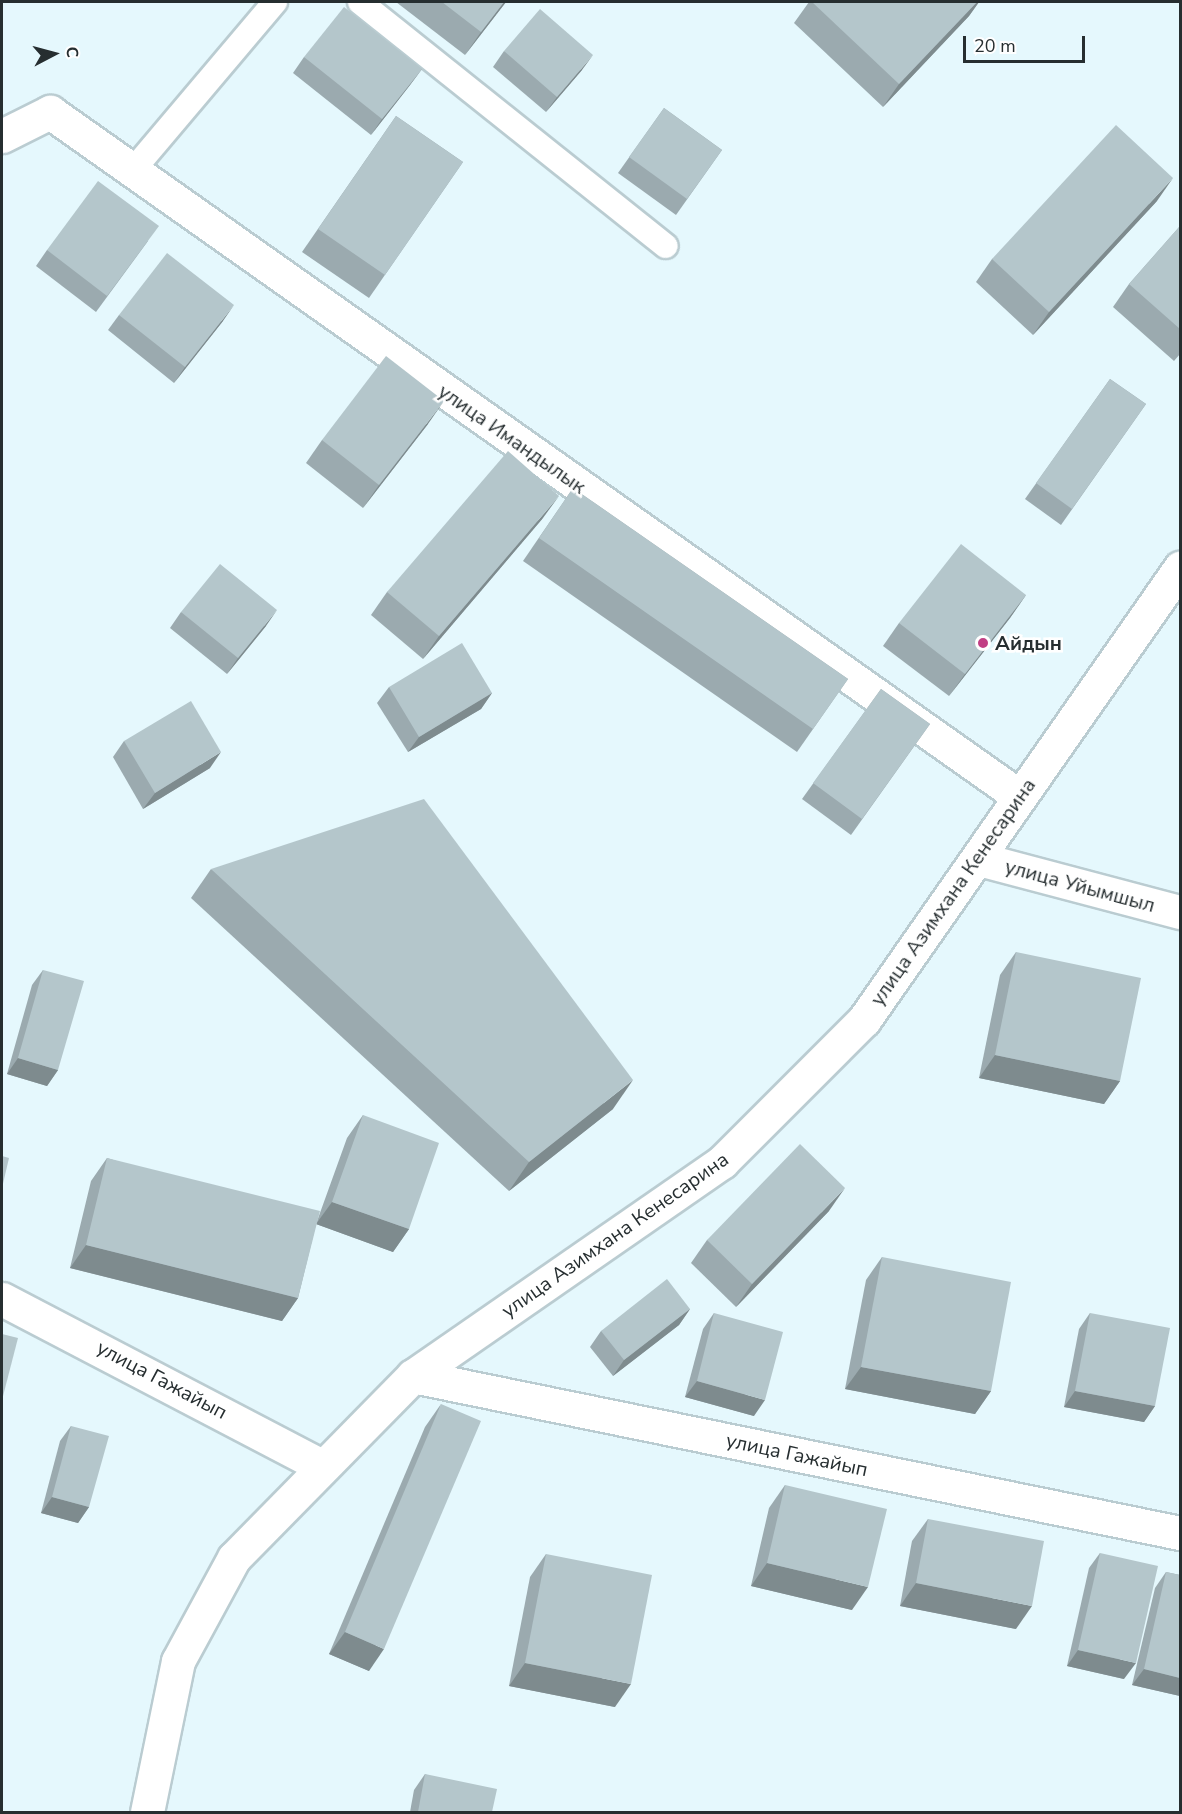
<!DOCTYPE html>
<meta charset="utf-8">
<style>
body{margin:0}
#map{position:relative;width:1182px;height:1814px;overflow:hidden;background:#e5f8fd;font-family:"Nunito Sans",sans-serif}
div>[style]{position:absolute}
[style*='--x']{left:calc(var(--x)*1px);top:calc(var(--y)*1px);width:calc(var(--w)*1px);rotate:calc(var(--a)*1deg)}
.roads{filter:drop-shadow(2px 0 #baccd1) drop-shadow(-2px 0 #baccd1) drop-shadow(0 2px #baccd1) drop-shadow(0 -2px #baccd1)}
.lane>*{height:24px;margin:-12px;padding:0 12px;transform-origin:12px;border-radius:12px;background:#fff}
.street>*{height:33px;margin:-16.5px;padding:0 16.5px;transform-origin:16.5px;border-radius:16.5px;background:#fff}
.secondary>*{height:33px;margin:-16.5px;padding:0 16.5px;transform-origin:16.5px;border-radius:16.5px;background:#fff}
.wall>*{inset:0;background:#9baaaf}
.shaded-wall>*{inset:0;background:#7e8b8e}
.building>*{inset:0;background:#b4c6cb}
.dots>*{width:16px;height:16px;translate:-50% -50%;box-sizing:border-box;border:3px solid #fff;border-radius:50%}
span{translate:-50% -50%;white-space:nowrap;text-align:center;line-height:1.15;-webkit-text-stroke:5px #fff;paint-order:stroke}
.street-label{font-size:20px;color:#262e30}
.poi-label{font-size:20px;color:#262e30;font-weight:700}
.left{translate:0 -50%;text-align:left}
.frame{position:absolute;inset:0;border:3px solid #262e30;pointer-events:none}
.north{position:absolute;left:24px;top:24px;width:60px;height:60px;-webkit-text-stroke:4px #fff;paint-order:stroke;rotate:84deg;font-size:16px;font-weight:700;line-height:24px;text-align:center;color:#262e30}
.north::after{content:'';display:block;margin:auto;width:21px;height:27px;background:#262e30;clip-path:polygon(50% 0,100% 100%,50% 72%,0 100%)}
.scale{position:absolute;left:963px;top:36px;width:122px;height:27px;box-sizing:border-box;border:3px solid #262e30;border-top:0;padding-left:8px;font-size:18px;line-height:21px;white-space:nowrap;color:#262e30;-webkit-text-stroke:4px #fff;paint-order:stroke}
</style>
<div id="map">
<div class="roads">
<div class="lane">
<div style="--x:360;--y:2;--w:391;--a:38.6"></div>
<div style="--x:133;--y:170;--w:220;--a:-49.8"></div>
</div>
<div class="street">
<div style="--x:2;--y:136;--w:54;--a:-26.6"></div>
<div style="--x:50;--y:112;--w:1186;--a:35.22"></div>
<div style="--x:979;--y:859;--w:208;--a:14.8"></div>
<div style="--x:2;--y:1299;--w:359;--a:27.6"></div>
<div style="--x:413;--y:1376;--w:783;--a:11.57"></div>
</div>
<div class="secondary">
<div style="--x:147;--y:1812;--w:154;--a:-78.4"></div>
<div style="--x:178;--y:1661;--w:117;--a:-61.5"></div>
<div style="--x:234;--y:1558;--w:255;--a:-45.5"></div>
<div style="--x:413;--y:1376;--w:376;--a:-34.7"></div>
<div style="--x:722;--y:1162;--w:201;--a:-45"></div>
<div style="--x:864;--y:1020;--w:552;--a:-55.04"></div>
</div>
</div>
<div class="wall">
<div style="clip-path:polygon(396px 2px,506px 2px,465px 55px)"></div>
<div style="clip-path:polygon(809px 2px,979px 2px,969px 16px,883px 107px,794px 23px)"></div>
<div style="clip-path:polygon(504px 51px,582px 70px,546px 112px,493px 67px)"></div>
<div style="clip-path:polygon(304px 57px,422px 69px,410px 85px,371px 135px,293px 73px)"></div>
<div style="clip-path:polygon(664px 108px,722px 150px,676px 215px,618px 173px)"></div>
<div style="clip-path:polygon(396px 116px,463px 162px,369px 298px,302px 252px)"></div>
<div style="clip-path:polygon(1157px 201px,1033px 335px,976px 282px,992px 259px)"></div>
<div style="clip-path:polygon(1180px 226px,1180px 354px,1174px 361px,1113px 307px,1129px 284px)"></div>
<div style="clip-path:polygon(148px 241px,96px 312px,36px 266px,47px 250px)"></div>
<div style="clip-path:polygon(119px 315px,223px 321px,174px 383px,108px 330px)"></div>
<div style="clip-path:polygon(1110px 379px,1146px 404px,1061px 525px,1025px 499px)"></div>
<div style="clip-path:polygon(428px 424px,363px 508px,306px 463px,322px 440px)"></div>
<div style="clip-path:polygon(573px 488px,848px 679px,797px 752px,523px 561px)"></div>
<div style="clip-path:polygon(543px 518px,423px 659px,371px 615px,387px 592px)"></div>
<div style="clip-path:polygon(1026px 595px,1010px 618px,949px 696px,883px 646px,899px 623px)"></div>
<div style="clip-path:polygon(181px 612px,266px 626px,227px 674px,170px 628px)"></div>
<div style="clip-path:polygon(389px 687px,492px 693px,481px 709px,408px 752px,377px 703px)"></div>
<div style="clip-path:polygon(881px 689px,930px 724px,851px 835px,802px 799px)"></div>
<div style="clip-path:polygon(124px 741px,210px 768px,143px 809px,113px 757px)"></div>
<div style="clip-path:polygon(211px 869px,613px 1109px,509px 1191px,191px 898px)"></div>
<div style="clip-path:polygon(1016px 952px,1120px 1081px,1104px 1104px,979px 1078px,1000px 975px)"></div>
<div style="clip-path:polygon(43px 970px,58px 1070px,47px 1086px,7px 1074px,32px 985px)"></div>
<div style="clip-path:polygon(363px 1115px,409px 1229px,393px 1252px,316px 1224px,298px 1298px,282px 1321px,70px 1268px,91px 1181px,107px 1158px,316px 1224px,347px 1138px)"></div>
<div style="clip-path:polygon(829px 1211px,736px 1307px,691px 1263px,707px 1240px)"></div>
<div style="clip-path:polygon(882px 1257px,991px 1391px,975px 1414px,845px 1389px,866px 1280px)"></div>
<div style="clip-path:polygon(690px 1309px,679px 1325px,613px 1376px,590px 1347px,601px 1331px)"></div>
<div style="clip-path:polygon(714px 1313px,754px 1416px,685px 1397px,703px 1329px)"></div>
<div style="clip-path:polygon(1090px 1313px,1155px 1406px,1144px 1422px,1064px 1407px,1079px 1329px)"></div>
<div style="clip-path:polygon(441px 1404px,369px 1671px,329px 1654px,425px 1427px)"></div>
<div style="clip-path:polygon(71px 1426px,89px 1507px,78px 1523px,41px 1513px,60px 1441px)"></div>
<div style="clip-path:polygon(785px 1485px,852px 1610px,751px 1586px,769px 1508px)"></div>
<div style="clip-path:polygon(928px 1519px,1016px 1629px,900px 1606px,912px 1541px)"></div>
<div style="clip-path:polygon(1100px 1553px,1124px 1679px,1067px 1666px,1089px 1568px)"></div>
<div style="clip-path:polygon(546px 1554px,615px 1707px,509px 1686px,530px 1577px)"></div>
<div style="clip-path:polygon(1166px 1572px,1180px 1575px,1180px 1696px,1132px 1685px,1155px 1588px)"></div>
<div style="clip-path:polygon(425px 1774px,492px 1812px,410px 1812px,414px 1790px)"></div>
</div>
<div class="shaded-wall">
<div style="clip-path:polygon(504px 2px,506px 2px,465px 55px,481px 32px)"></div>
<div style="clip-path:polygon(977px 2px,979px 2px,969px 16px,883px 107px,899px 84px)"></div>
<div style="clip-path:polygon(593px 55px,582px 70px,546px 112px,557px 97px)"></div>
<div style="clip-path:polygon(422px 69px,410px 85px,371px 135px,382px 119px)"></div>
<div style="clip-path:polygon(1173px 178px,1157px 201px,1033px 335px,1049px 312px)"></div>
<div style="clip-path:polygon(234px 305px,223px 321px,174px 383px,185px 367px)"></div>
<div style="clip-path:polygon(444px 401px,428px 424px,363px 508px,379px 485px)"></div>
<div style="clip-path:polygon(559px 496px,543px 518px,423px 659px,439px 636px)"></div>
<div style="clip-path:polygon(1026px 595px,1010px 618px,949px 696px,965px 674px)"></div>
<div style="clip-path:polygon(277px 610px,266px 626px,227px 674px,238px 658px)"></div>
<div style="clip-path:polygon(492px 693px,481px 709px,408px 752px,419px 737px)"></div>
<div style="clip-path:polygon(221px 752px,210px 768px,143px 809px,155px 793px)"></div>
<div style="clip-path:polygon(995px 1055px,1120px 1081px,1104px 1104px,979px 1078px)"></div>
<div style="clip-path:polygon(18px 1058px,58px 1070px,47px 1086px,7px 1074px)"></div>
<div style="clip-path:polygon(633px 1080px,613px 1109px,509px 1191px,529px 1162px)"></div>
<div style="clip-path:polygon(845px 1188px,829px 1211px,736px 1307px,752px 1284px)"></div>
<div style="clip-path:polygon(332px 1202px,409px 1229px,393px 1252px,316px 1224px)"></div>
<div style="clip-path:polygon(86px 1245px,298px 1298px,282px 1321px,70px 1268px)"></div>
<div style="clip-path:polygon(690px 1309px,679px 1325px,613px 1376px,624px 1360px)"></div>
<div style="clip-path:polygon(861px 1367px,991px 1391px,975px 1414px,845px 1389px)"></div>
<div style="clip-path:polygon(697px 1381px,765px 1400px,754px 1416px,685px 1397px)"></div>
<div style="clip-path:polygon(1075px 1391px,1155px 1406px,1144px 1422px,1064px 1407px)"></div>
<div style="clip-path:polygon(52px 1497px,89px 1507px,78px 1523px,41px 1513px)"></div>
<div style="clip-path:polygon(767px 1563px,868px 1587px,852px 1610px,751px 1586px)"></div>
<div style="clip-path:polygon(916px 1583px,1032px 1606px,1016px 1629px,900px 1606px)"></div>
<div style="clip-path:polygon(345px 1632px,384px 1649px,369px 1671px,329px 1654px)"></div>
<div style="clip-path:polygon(1078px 1650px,1136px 1663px,1124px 1679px,1067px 1666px)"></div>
<div style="clip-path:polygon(525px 1663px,631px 1684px,615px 1707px,509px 1686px)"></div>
<div style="clip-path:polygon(1144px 1669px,1180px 1678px,1180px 1696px,1132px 1685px)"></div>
</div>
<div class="building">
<div style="clip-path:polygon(442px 2px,504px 2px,481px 32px)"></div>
<div style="clip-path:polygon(812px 2px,977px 2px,899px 84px)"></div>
<div style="clip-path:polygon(344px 7px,422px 69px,382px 119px,304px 57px)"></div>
<div style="clip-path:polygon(540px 9px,593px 55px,557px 97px,504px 51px)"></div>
<div style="clip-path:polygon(664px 108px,722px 150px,687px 199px,629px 157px)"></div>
<div style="clip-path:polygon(396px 116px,463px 162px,385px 275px,318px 229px)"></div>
<div style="clip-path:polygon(1116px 125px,1173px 178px,1049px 312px,992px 259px)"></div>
<div style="clip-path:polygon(98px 181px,159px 226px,107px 296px,47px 250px)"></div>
<div style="clip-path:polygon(1180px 226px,1180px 329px,1129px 284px)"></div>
<div style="clip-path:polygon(167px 253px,234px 305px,185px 367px,119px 315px)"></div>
<div style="clip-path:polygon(386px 356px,444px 401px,379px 485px,322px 440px)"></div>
<div style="clip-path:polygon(1110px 379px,1146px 404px,1072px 509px,1036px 483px)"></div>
<div style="clip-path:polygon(508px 451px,559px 496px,439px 636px,387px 592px)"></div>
<div style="clip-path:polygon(573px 488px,848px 679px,813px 729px,539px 538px)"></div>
<div style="clip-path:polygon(961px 544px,1026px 595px,965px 674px,899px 623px)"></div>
<div style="clip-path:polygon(220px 564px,277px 610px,238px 658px,181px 612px)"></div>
<div style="clip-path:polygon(462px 643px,492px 693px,419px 737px,389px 687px)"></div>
<div style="clip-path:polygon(881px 689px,930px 724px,862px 819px,813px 783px)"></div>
<div style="clip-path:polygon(191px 701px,221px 752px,155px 793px,124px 741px)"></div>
<div style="clip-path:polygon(424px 799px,633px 1080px,529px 1162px,211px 869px)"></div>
<div style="clip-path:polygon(1016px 952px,1141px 978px,1120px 1081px,995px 1055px)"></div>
<div style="clip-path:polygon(43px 970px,84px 981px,58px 1070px,18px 1058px)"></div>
<div style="clip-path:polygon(363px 1115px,439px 1143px,409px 1229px,332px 1202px)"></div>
<div style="clip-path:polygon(800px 1144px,845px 1188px,752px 1284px,707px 1240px)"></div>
<div style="clip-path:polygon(2px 1156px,9px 1158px,2px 1188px)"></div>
<div style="clip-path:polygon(107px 1158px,320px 1211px,298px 1298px,86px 1245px)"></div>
<div style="clip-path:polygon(882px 1257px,1011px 1282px,991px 1391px,861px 1367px)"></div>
<div style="clip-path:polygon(667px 1279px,690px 1309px,624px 1360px,601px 1331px)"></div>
<div style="clip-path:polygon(714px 1313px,783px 1332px,765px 1400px,697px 1381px)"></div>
<div style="clip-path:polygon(1090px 1313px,1170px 1328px,1155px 1406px,1075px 1391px)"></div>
<div style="clip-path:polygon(2px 1334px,18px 1338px,2px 1400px)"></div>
<div style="clip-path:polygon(441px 1404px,481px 1421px,384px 1649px,345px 1632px)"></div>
<div style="clip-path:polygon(71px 1426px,109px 1436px,89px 1507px,52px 1497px)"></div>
<div style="clip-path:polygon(785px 1485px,887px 1509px,868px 1587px,767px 1563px)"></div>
<div style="clip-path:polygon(928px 1519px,1044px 1541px,1032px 1606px,916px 1583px)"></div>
<div style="clip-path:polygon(1100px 1553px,1158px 1566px,1136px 1663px,1078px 1650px)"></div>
<div style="clip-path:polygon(546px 1554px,652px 1575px,631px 1684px,525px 1663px)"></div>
<div style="clip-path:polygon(1166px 1572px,1180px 1575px,1180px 1678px,1144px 1669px)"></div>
<div style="clip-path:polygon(425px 1774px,497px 1789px,492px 1812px,418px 1812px)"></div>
</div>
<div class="dots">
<div style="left:983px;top:643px;background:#c13e84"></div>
</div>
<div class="street-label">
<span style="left:512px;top:439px;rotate:35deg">улица Имандылык</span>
<span style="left:1080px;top:886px;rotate:15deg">улица Уйымшыл</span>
<span style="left:953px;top:892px;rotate:-55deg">улица Азимхана Кенесарина</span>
<span style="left:615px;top:1235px;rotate:-35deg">улица Азимхана Кенесарина</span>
<span style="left:162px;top:1380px;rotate:28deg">улица Гажайып</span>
<span style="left:797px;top:1455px;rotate:12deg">улица Гажайып</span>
</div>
<div class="poi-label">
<span class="left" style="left:995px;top:643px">Айдын</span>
</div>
<div class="frame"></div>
<div class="north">С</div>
<div class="scale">20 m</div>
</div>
